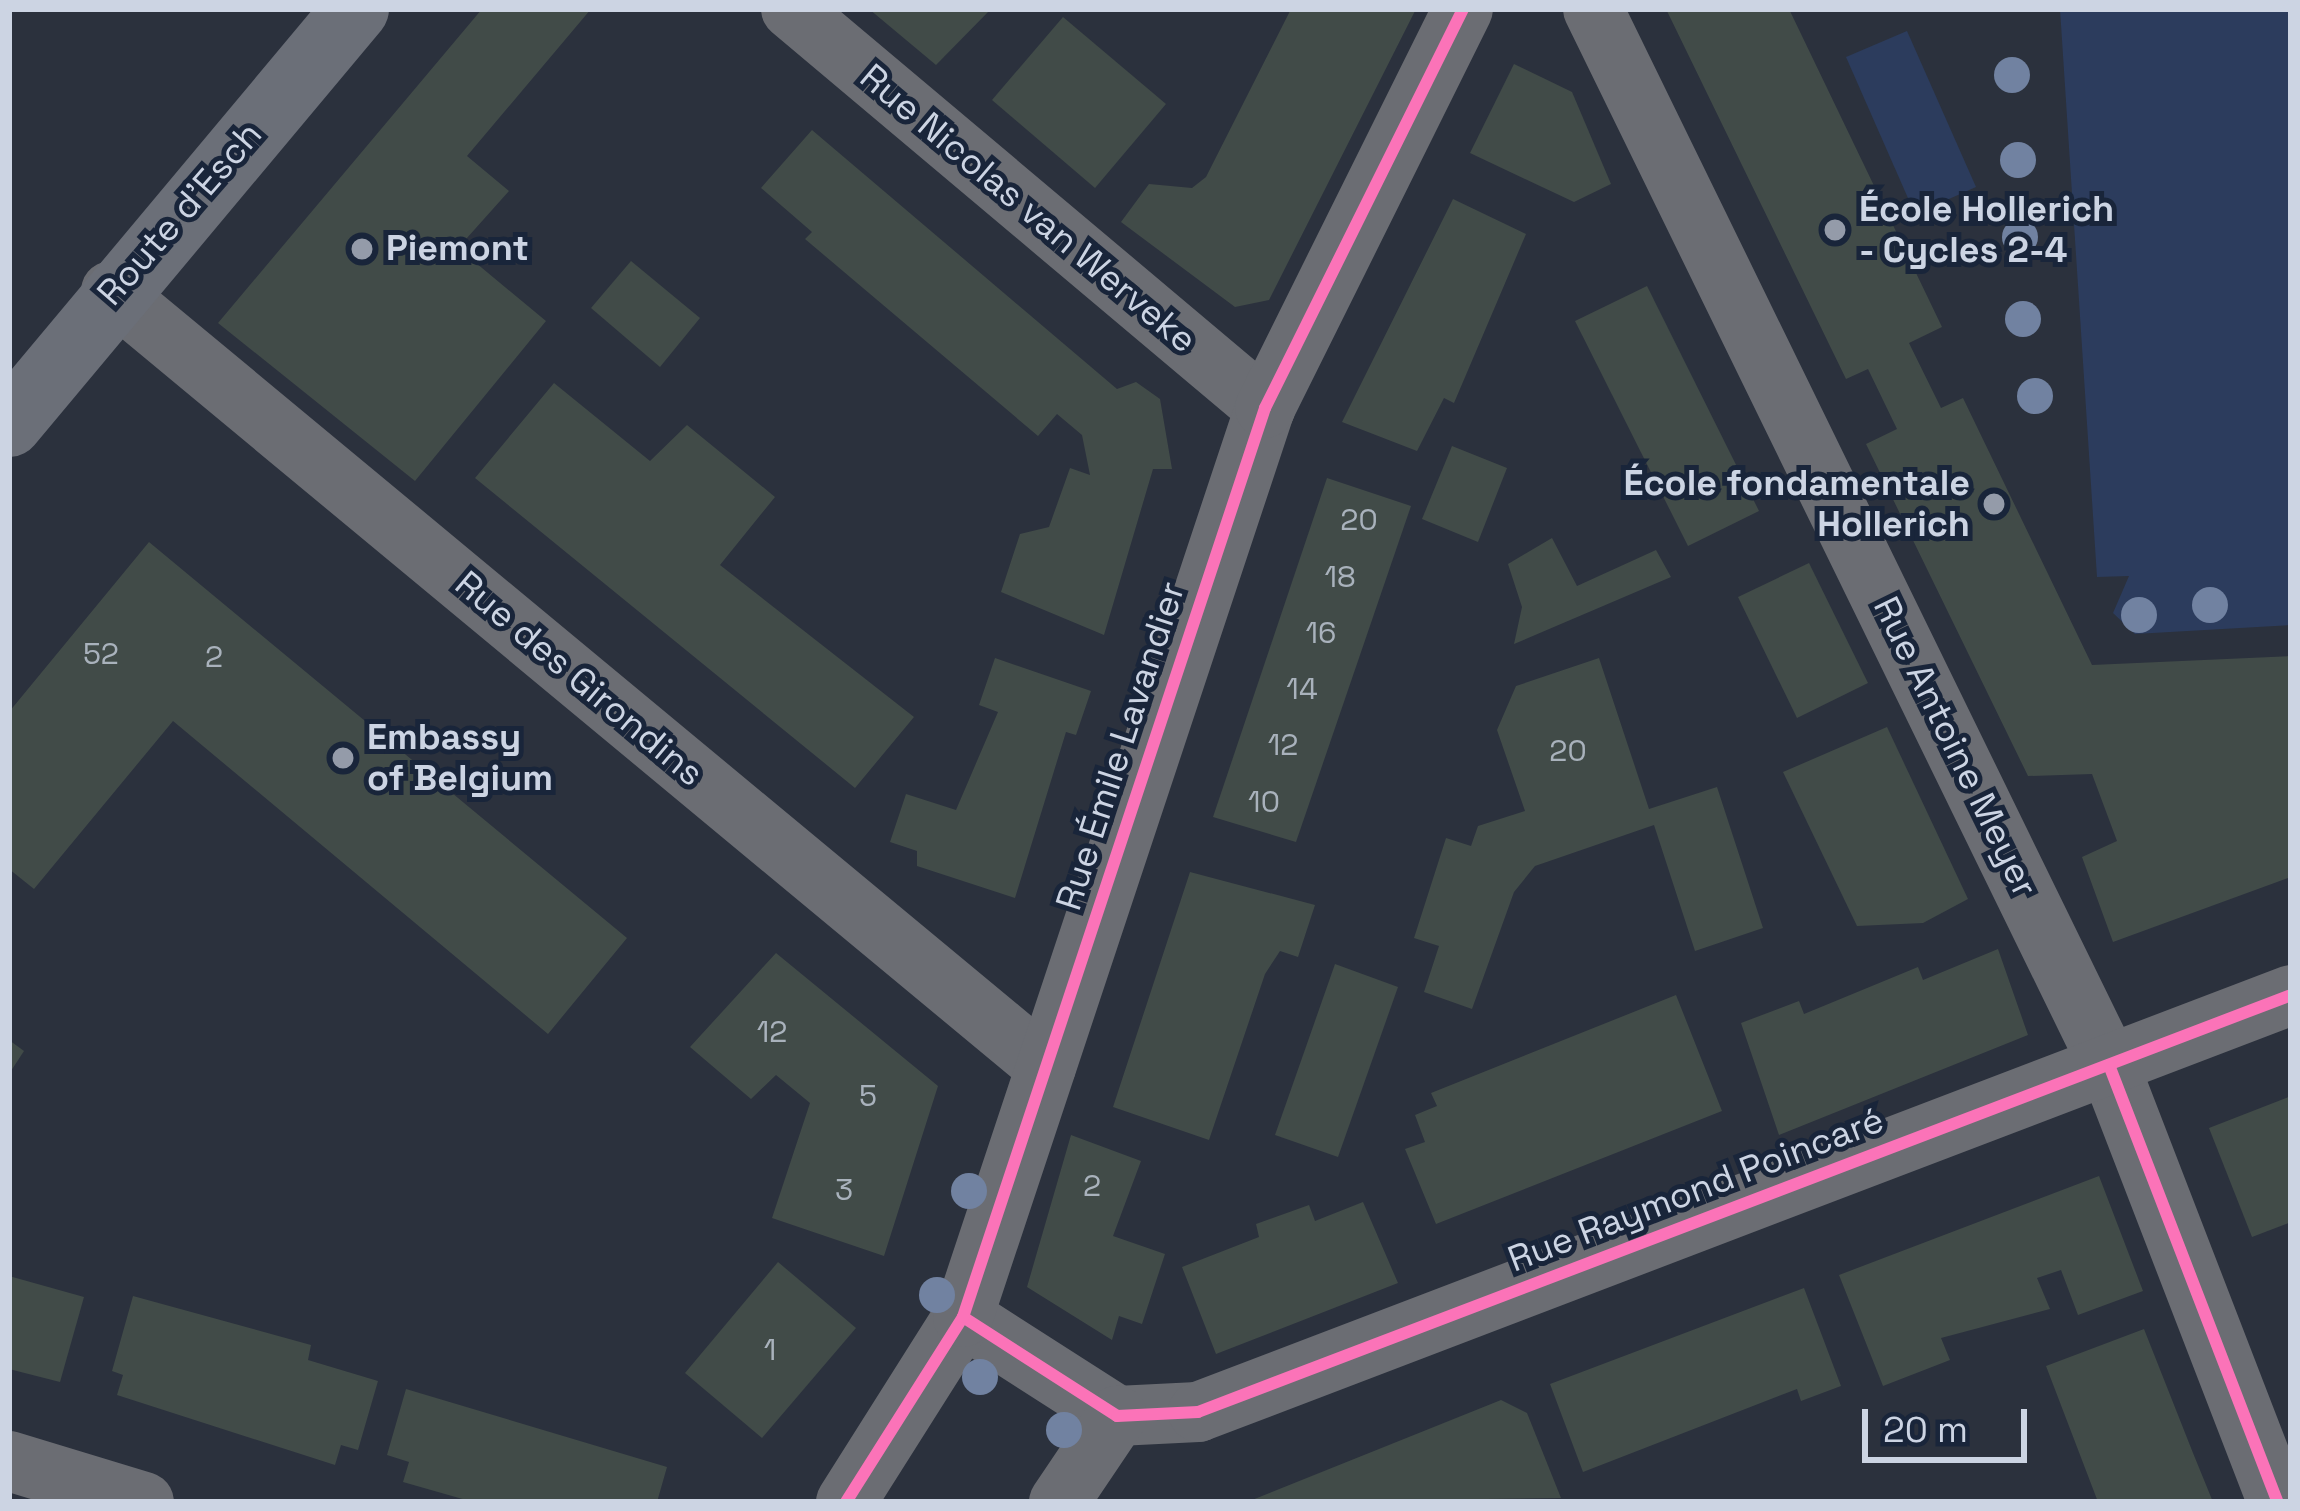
<!DOCTYPE html>
<meta charset="utf-8">
<style>
body{margin:0}
#map{position:relative;width:2300px;height:1511px;overflow:hidden;background:#2b313d;font-family:"Space Grotesk",sans-serif}
div>[style]{position:absolute}
[style*='--x']{left:calc(var(--x)*1px);top:calc(var(--y)*1px);width:calc(var(--w)*1px);rotate:calc(var(--a)*1deg)}
.green>*{inset:0;background:#2c3c5d}
.building>*{inset:0;background:#414b48}
.street>*{height:60px;margin:-30px;padding:0 30px;transform-origin:30px;border-radius:30px;background:#6b6d73}
.primary>*{height:66px;margin:-33px;padding:0 33px;transform-origin:33px;border-radius:33px;background:#6b6f78}
.cycleway>*{height:12px;margin:-6px;padding:0 6px;transform-origin:6px;border-radius:6px;background:#fb73b8}
.trees>*{width:36px;height:36px;margin:-18px;border-radius:50%;background:#7182a1}
.dots>*{width:33px;height:33px;translate:-50% -50%;box-sizing:border-box;border:6px solid #19253a;border-radius:50%}
span{translate:-50% -50%;white-space:nowrap;text-align:center;line-height:1.15;-webkit-text-stroke:10px #19253a;paint-order:stroke}
.number-label{font-size:30px;color:#a9b2bc}
.number-label span{-webkit-text-stroke-width:0}
.street-label{font-size:36px;color:#ccd4e3}
.poi-label{font-size:36px;color:#ccd4e3;font-weight:700}
.left{translate:0 -50%;text-align:left}
.right{translate:-100% -50%;text-align:right}
.frame{position:absolute;inset:0;border:12px solid #ccd4e3;pointer-events:none}
.scale{position:absolute;left:1862px;top:1409px;width:165px;height:54px;box-sizing:border-box;border:6px solid #ccd4e3;border-top:0;padding-left:15px;font-size:36px;line-height:42px;white-space:nowrap;color:#ccd4e3;-webkit-text-stroke:9px #19253a;paint-order:stroke}
</style>
<div id="map">
<div class="green">
<div style="clip-path:polygon(2060px 9px,2291px 9px,2291px 625px,2135px 634px,2113px 613px,2129px 576px,2097px 577px)"></div>
<div style="clip-path:polygon(1907px 31px,1976px 187px,1915px 214px,1846px 57px)"></div>
</div>
<div class="building">
<div style="clip-path:polygon(482px 9px,591px 9px,467px 156px,509px 191px,458px 248px,546px 321px,415px 481px,218px 323px)"></div>
<div style="clip-path:polygon(869px 9px,991px 9px,936px 65px)"></div>
<div style="clip-path:polygon(1291px 9px,1416px 9px,1269px 300px,1235px 307px,1121px 222px,1149px 184px,1192px 188px,1206px 177px)"></div>
<div style="clip-path:polygon(1666px 9px,1789px 9px,1942px 327px,1909px 343px,1941px 408px,1963px 398px,2092px 665px,2291px 656px,2291px 877px,2113px 942px,2082px 857px,2117px 841px,2092px 774px,2028px 776px,1866px 444px,1897px 429px,1868px 369px,1846px 379px)"></div>
<div style="clip-path:polygon(1063px 17px,1166px 104px,1095px 188px,992px 100px)"></div>
<div style="clip-path:polygon(1514px 64px,1572px 92px,1611px 184px,1574px 202px,1470px 153px)"></div>
<div style="clip-path:polygon(812px 130px,1117px 389px,1136px 382px,1160px 399px,1172px 469px,1153px 469px,1104px 635px,1001px 592px,1020px 534px,1049px 527px,1070px 468px,1090px 475px,1082px 435px,1057px 414px,1038px 436px,805px 239px,812px 232px,761px 188px)"></div>
<div style="clip-path:polygon(1453px 199px,1526px 234px,1454px 403px,1444px 398px,1417px 451px,1342px 422px)"></div>
<div style="clip-path:polygon(631px 261px,700px 318px,660px 367px,591px 308px)"></div>
<div style="clip-path:polygon(1647px 286px,1759px 511px,1688px 546px,1575px 321px)"></div>
<div style="clip-path:polygon(554px 383px,650px 461px,687px 425px,775px 497px,720px 565px,914px 717px,855px 788px,475px 478px)"></div>
<div style="clip-path:polygon(1452px 446px,1507px 468px,1478px 542px,1422px 519px)"></div>
<div style="clip-path:polygon(1327px 478px,1411px 506px,1296px 842px,1213px 817px)"></div>
<div style="clip-path:polygon(1552px 538px,1577px 586px,1656px 550px,1671px 577px,1514px 644px,1522px 607px,1508px 564px)"></div>
<div style="clip-path:polygon(149px 542px,627px 938px,548px 1034px,173px 721px,34px 889px,9px 869px,9px 712px)"></div>
<div style="clip-path:polygon(1809px 563px,1868px 683px,1797px 718px,1738px 597px)"></div>
<div style="clip-path:polygon(995px 658px,1091px 691px,1076px 735px,1066px 732px,1015px 898px,917px 866px,917px 851px,890px 842px,906px 794px,956px 810px,998px 712px,979px 705px)"></div>
<div style="clip-path:polygon(1599px 658px,1649px 809px,1717px 787px,1763px 928px,1695px 951px,1654px 825px,1535px 866px,1514px 892px,1472px 1009px,1424px 992px,1439px 946px,1414px 938px,1446px 838px,1471px 846px,1478px 826px,1525px 811px,1497px 730px,1516px 686px)"></div>
<div style="clip-path:polygon(1887px 727px,1968px 899px,1923px 923px,1857px 926px,1783px 772px)"></div>
<div style="clip-path:polygon(1190px 872px,1315px 905px,1298px 957px,1280px 951px,1265px 974px,1209px 1140px,1113px 1107px)"></div>
<div style="clip-path:polygon(1998px 949px,2028px 1035px,1779px 1135px,1741px 1023px,1799px 1001px,1804px 1014px,1918px 967px,1923px 980px)"></div>
<div style="clip-path:polygon(776px 953px,938px 1086px,884px 1256px,772px 1218px,810px 1103px,776px 1075px,751px 1099px,690px 1047px)"></div>
<div style="clip-path:polygon(1335px 964px,1398px 987px,1338px 1157px,1275px 1135px)"></div>
<div style="clip-path:polygon(1676px 995px,1722px 1111px,1436px 1224px,1405px 1149px,1425px 1142px,1415px 1115px,1437px 1106px,1431px 1093px)"></div>
<div style="clip-path:polygon(9px 1040px,24px 1051px,9px 1074px)"></div>
<div style="clip-path:polygon(2291px 1096px,2291px 1222px,2252px 1237px,2209px 1128px)"></div>
<div style="clip-path:polygon(1071px 1135px,1141px 1161px,1113px 1236px,1165px 1254px,1142px 1324px,1119px 1316px,1112px 1340px,1027px 1287px)"></div>
<div style="clip-path:polygon(2099px 1176px,2143px 1291px,2078px 1315px,2061px 1270px,2037px 1278px,2050px 1309px,1941px 1338px,1950px 1360px,1883px 1386px,1839px 1275px)"></div>
<div style="clip-path:polygon(1363px 1202px,1398px 1283px,1216px 1354px,1182px 1267px,1259px 1237px,1256px 1224px,1309px 1205px,1315px 1221px)"></div>
<div style="clip-path:polygon(778px 1262px,856px 1328px,762px 1438px,685px 1373px)"></div>
<div style="clip-path:polygon(9px 1276px,84px 1297px,60px 1382px,9px 1369px)"></div>
<div style="clip-path:polygon(1804px 1288px,1841px 1386px,1801px 1401px,1797px 1389px,1583px 1472px,1550px 1384px)"></div>
<div style="clip-path:polygon(133px 1296px,311px 1345px,308px 1360px,378px 1381px,358px 1450px,341px 1445px,335px 1465px,117px 1395px,123px 1375px,112px 1371px)"></div>
<div style="clip-path:polygon(2144px 1329px,2193px 1453px,2213px 1502px,2098px 1502px,2046px 1366px)"></div>
<div style="clip-path:polygon(406px 1389px,667px 1467px,657px 1502px,473px 1502px,403px 1482px,409px 1462px,387px 1455px)"></div>
<div style="clip-path:polygon(1501px 1400px,1527px 1413px,1561px 1498px,1247px 1502px)"></div>
</div>
<div class="street">
<div style="--x:791;--y:9;--w:620;--a:40.09"></div>
<div style="--x:1593;--y:9;--w:1175;--a:63.96"></div>
<div style="--x:2109;--y:1065;--w:469;--a:68.9"></div>
<div style="--x:111;--y:291;--w:1215;--a:39.69"></div>
<div style="--x:963;--y:1317;--w:183;--a:32.7"></div>
<div style="--x:1117;--y:1416;--w:81;--a:-2.8"></div>
<div style="--x:1198;--y:1412;--w:1170;--a:-20.88"></div>
<div style="--x:9;--y:1461;--w:141;--a:16.9"></div>
<div style="--x:846;--y:1502;--w:219;--a:-57.7"></div>
<div style="--x:963;--y:1317;--w:958;--a:-71.62"></div>
<div style="--x:1265;--y:408;--w:445;--a:-63.6"></div>
<div style="--x:1059;--y:1502;--w:104;--a:-56"></div>
</div>
<div class="primary">
<div style="--x:9;--y:424;--w:541;--a:-50.1"></div>
</div>
<div class="cycleway">
<div style="--x:2109;--y:1065;--w:469;--a:68.9"></div>
<div style="--x:963;--y:1317;--w:183;--a:32.7"></div>
<div style="--x:1117;--y:1416;--w:81;--a:-2.8"></div>
<div style="--x:1198;--y:1412;--w:1170;--a:-20.88"></div>
<div style="--x:846;--y:1502;--w:219;--a:-57.7"></div>
<div style="--x:963;--y:1317;--w:958;--a:-71.62"></div>
<div style="--x:1265;--y:408;--w:445;--a:-63.6"></div>
</div>
<div class="trees">
<div style="left:2012px;top:75px"></div>
<div style="left:2018px;top:160px"></div>
<div style="left:2020px;top:237px"></div>
<div style="left:2023px;top:319px"></div>
<div style="left:2035px;top:396px"></div>
<div style="left:2210px;top:605px"></div>
<div style="left:2139px;top:615px"></div>
<div style="left:969px;top:1191px"></div>
<div style="left:937px;top:1295px"></div>
<div style="left:980px;top:1377px"></div>
<div style="left:1064px;top:1430px"></div>
</div>
<div class="dots">
<div style="left:1835px;top:230px;background:#949ba9"></div>
<div style="left:362px;top:249px;background:#949ba9"></div>
<div style="left:1994px;top:504px;background:#949ba9"></div>
<div style="left:343px;top:758px;background:#949ba9"></div>
</div>
<div class="number-label">
<span style="left:1359px;top:520px">20</span>
<span style="left:1340px;top:577px">18</span>
<span style="left:1321px;top:633px">16</span>
<span style="left:101px;top:654px">52</span>
<span style="left:214px;top:657px">2</span>
<span style="left:1302px;top:689px">14</span>
<span style="left:1283px;top:745px">12</span>
<span style="left:1568px;top:751px">20</span>
<span style="left:1264px;top:802px">10</span>
<span style="left:772px;top:1032px">12</span>
<span style="left:868px;top:1096px">5</span>
<span style="left:1092px;top:1186px">2</span>
<span style="left:844px;top:1190px">3</span>
<span style="left:770px;top:1350px">1</span>
</div>
<div class="street-label">
<span style="left:1028px;top:209px;rotate:40deg">Rue Nicolas van Werveke</span>
<span style="left:180px;top:214px;rotate:-49deg">Route d'Esch</span>
<span style="left:579px;top:679px;rotate:40deg">Rue des Girondins</span>
<span style="left:1121px;top:746px;rotate:-72deg">Rue Émile Lavandier</span>
<span style="left:1955px;top:747px;rotate:64deg">Rue Antoine Meyer</span>
<span style="left:1696px;top:1190px;rotate:-21deg">Rue Raymond Poincaré</span>
</div>
<div class="poi-label">
<span class="left" style="left:1859px;top:230px">École Hollerich<br>- Cycles 2-4</span>
<span class="left" style="left:386px;top:249px">Piemont</span>
<span class="right" style="left:1970px;top:504px">École fondamentale<br>Hollerich</span>
<span class="left" style="left:367px;top:758px">Embassy<br>of Belgium</span>
</div>
<div class="frame"></div>
<div class="scale">20 m</div>
</div>
